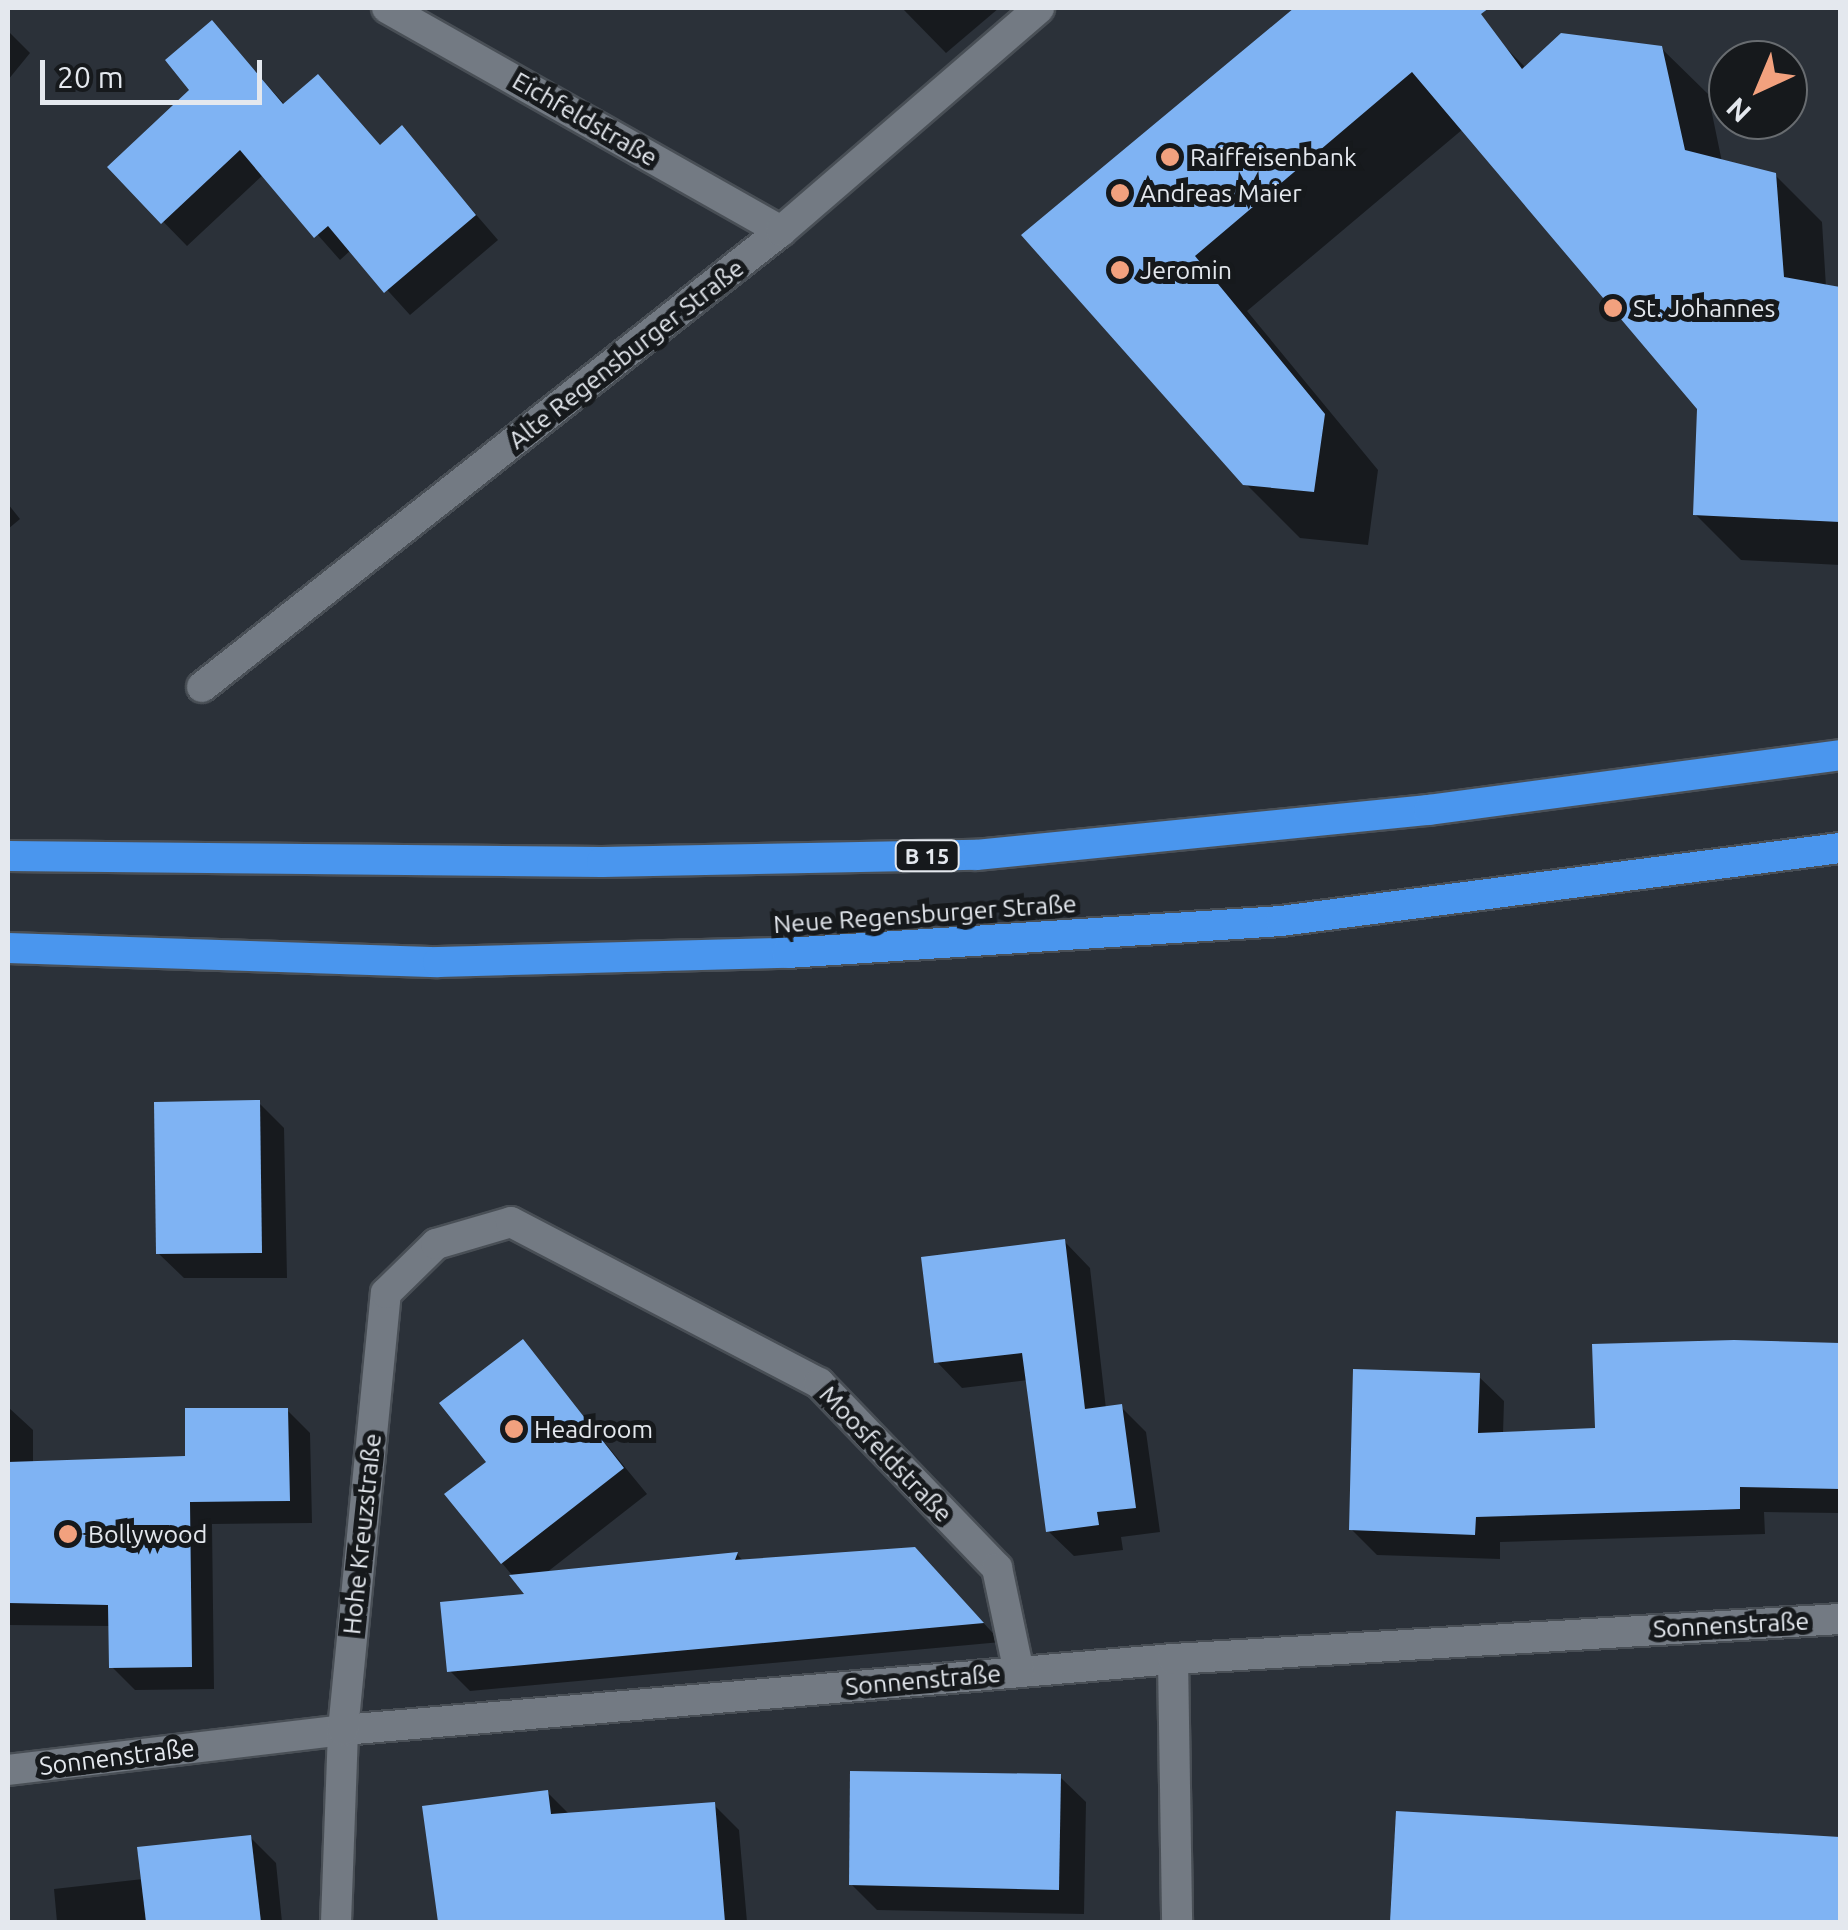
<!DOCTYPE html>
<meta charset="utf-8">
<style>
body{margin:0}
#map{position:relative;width:1848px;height:1930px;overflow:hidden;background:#2b3139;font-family:Ubuntu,sans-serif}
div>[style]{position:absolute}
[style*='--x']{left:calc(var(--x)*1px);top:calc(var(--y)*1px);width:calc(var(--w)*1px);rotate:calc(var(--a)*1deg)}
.shadow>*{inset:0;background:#0007}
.building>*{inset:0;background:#7fb3f3}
.roads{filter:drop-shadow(2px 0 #494f56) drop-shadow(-2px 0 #494f56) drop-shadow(0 2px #494f56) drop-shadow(0 -2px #494f56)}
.street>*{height:30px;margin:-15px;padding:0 15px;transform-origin:15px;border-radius:15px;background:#737a83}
.highway>*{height:30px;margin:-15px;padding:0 15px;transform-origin:15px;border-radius:15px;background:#4a96ee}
.dots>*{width:28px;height:28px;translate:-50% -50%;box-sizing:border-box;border:5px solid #16191c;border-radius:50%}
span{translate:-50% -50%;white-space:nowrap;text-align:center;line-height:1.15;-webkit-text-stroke:10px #16191c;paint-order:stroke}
.shield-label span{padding:2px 8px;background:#16191c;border:2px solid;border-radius:8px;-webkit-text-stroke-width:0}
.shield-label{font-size:22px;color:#e4e8ee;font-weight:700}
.street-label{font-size:25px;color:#e4e8ee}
.poi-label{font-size:25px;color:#e4e8ee}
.left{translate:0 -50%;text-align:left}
.frame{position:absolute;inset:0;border:10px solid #e4e8ee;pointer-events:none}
.north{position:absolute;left:1708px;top:40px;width:100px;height:100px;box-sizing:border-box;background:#16191c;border:2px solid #686c70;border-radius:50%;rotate:224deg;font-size:28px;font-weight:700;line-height:40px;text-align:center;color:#e4e8ee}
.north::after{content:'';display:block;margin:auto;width:35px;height:45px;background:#f2a17e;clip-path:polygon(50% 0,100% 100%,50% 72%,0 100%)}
.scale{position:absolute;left:40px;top:60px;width:222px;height:45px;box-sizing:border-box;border:5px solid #e4e8ee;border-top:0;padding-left:12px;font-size:30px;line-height:35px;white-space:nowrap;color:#e4e8ee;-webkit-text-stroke:8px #16191c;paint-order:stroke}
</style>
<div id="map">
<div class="shadow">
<div style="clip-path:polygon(902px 8px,999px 8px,946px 53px)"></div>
<div style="clip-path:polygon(1298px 8px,1419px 8px,1471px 64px,1499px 41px,1526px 68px,1661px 48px,1708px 94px,1722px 162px,1775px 175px,1822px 222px,1826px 287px,1840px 289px,1840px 565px,1741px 560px,1695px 514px,1699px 408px,1463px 129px,1247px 311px,1378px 470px,1368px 545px,1300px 538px,1245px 483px,1025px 235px)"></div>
<div style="clip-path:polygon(212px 23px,285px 105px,318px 77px,381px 147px,402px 129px,498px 240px,410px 315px,351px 250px,340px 260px,264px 174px,187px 246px,110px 167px,193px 90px)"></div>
<div style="clip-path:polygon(8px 31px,30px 53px,8px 80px)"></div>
<div style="clip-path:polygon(8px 504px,20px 519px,8px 529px)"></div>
<div style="clip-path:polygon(259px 1103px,284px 1128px,287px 1278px,184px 1278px,158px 1253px)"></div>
<div style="clip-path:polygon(1065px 1242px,1090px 1268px,1106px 1409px,1121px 1407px,1146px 1432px,1160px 1532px,1121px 1537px,1123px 1550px,1074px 1556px,1048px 1531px,1028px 1380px,962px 1388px,937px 1362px)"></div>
<div style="clip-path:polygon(522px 1342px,647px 1494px,546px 1573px,737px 1554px,744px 1562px,935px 1570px,1001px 1642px,470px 1691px,450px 1671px,529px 1596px,502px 1563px,489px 1462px)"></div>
<div style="clip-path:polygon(1594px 1346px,1840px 1346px,1840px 1513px,1764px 1512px,1765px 1534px,1500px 1542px,1500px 1559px,1377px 1555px,1351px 1529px,1478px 1376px,1504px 1401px,1503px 1434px,1597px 1430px)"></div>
<div style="clip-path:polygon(8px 1407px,33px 1430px,33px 1464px,188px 1459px,287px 1410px,310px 1433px,312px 1523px,212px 1524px,214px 1689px,135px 1690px,112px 1667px,111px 1626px,8px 1625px)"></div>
<div style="clip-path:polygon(1060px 1777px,1086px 1802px,1084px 1914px,877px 1910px,851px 1884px)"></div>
<div style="clip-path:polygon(547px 1792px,570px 1815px,714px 1805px,739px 1830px,747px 1922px,441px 1922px,425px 1808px)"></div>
<div style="clip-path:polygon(1399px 1814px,1840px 1840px,1840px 1922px,1393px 1922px)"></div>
<div style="clip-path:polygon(250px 1837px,276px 1863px,282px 1922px,57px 1922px,54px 1889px,143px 1879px)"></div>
</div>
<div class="building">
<div style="clip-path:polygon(1294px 8px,1489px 8px,1481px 14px,1522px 69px,1561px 33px,1662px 46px,1685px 150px,1776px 173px,1784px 277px,1840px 287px,1840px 522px,1693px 515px,1697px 409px,1412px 72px,1195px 256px,1325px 414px,1314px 492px,1243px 485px,1021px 235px)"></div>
<div style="clip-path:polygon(212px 20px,283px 104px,318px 74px,380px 145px,402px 125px,476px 215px,384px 293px,328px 226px,314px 238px,240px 150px,161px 224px,107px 167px,189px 90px,165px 60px)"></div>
<div style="clip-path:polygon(260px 1100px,262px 1253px,156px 1254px,154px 1102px)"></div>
<div style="clip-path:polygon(1065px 1239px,1085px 1409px,1122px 1404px,1136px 1508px,1097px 1512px,1099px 1525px,1046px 1532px,1022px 1353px,934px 1363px,921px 1257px)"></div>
<div style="clip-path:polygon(523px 1339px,624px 1468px,501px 1564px,444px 1494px,486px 1462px,439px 1403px)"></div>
<div style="clip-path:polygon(1734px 1340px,1840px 1343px,1840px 1489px,1740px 1487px,1740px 1509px,1476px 1517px,1475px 1535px,1349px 1530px,1353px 1369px,1480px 1373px,1478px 1433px,1595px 1428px,1592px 1344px)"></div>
<div style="clip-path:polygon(185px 1408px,288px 1408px,290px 1501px,190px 1502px,192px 1667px,109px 1668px,108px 1605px,8px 1603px,8px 1462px,185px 1456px)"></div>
<div style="clip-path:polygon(915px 1547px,984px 1623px,447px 1672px,440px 1602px,524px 1594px,509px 1575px,738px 1552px,735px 1560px)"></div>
<div style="clip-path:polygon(850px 1771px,1061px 1774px,1059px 1890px,849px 1885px)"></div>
<div style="clip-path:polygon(548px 1790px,551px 1814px,715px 1802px,725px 1922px,438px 1922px,422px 1806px)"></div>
<div style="clip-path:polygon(1396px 1811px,1840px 1837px,1840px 1922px,1390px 1922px)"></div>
<div style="clip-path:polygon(251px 1835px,261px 1922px,146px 1922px,137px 1847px)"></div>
</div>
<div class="roads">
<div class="street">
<div style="--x:387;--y:8;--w:453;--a:29.5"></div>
<div style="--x:202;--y:687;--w:737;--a:-38.22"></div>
<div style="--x:781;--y:231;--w:341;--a:-40.8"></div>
<div style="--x:1173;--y:1659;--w:263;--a:89.1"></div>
<div style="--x:8;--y:1770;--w:337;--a:-6.8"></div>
<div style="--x:343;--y:1730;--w:833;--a:-4.89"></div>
<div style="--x:1173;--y:1659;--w:668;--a:-3.43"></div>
<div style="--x:336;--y:1922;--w:192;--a:-87.9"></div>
<div style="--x:343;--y:1730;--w:439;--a:-84.4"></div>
<div style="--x:386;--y:1293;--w:70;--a:-44.4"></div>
<div style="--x:436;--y:1244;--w:78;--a:-16.3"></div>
<div style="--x:511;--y:1222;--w:348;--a:27.6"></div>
<div style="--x:819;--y:1383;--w:257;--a:46.1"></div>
<div style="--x:997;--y:1568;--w:106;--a:78.1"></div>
</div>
<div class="highway">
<div style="--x:8;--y:856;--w:594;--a:0.58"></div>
<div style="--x:602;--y:862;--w:374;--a:-1.1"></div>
<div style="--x:976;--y:855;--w:455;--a:-5.7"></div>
<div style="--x:1429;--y:810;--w:415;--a:-7.6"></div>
<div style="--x:8;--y:948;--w:430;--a:1.9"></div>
<div style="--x:438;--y:962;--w:349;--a:-1.5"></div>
<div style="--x:787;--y:953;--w:495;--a:-3.7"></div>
<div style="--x:1281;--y:921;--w:564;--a:-7.44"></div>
</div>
</div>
<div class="dots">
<div style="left:1170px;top:157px;background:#f2a17e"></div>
<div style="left:1120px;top:193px;background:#f2a17e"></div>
<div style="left:1120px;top:270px;background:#f2a17e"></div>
<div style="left:1613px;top:308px;background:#f2a17e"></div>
<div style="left:514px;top:1429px;background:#f2a17e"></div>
<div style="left:68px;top:1534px;background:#f2a17e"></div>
</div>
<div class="shield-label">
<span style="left:927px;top:856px">B 15</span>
</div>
<div class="street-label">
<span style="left:585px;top:119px;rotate:30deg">Eichfeldstraße</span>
<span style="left:626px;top:354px;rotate:-38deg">Alte Regensburger Straße</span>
<span style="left:925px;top:914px;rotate:-4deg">Neue Regensburger Straße</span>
<span style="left:886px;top:1454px;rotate:46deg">Moosfeldstraße</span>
<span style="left:362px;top:1534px;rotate:-84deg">Hohe Kreuzstraße</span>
<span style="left:1731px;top:1625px;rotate:-3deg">Sonnenstraße</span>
<span style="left:923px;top:1680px;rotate:-5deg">Sonnenstraße</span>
<span style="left:117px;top:1757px;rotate:-7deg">Sonnenstraße</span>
</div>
<div class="poi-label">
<span class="left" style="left:1190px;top:157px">Raiffeisenbank</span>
<span class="left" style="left:1140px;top:193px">Andreas Maier</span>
<span class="left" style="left:1140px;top:270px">Jeromin</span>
<span class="left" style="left:1633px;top:308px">St. Johannes</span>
<span class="left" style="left:534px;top:1429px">Headroom</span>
<span class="left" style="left:88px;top:1534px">Bollywood</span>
</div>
<div class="frame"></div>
<div class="north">N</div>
<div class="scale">20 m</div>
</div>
